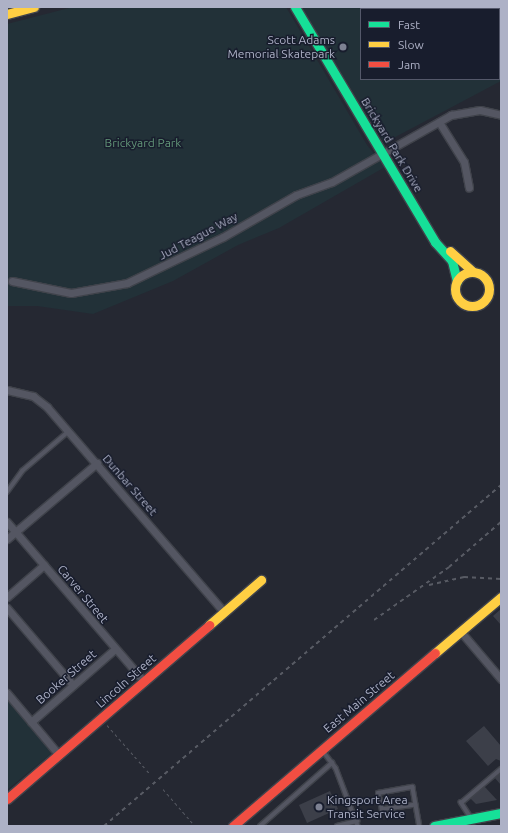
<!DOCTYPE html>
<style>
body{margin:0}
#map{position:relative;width:508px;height:833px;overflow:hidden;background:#252832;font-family:Ubuntu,sans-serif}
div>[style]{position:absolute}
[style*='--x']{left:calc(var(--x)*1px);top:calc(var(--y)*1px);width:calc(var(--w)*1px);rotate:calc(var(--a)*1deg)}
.green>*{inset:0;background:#223138}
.building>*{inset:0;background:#3c3f49}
.path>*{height:1px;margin-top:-0.5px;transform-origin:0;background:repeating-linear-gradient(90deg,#585b64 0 3px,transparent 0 6px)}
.roads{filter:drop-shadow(1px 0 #40434b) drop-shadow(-1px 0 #40434b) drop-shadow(0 1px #40434b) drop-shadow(0 -1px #40434b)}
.lane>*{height:3.5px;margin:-1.75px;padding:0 1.75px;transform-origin:1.75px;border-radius:1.75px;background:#545662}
.street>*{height:7px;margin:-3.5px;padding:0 3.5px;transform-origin:3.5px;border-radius:3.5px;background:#545662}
.fast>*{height:9px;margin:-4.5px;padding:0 4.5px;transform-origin:4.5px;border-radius:4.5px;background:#16e098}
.slow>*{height:9px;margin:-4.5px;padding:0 4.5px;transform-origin:4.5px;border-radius:4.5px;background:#ffcf43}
.slow>.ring{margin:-4.5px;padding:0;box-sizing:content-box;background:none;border:9px solid #ffcf43;border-radius:50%}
.jam>*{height:9px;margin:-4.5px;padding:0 4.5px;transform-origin:4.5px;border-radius:4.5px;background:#f24e42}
.rail>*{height:2px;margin-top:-1px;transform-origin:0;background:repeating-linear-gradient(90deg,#585b64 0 4px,transparent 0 8px)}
.dots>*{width:11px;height:11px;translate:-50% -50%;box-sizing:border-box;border:2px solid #181d2d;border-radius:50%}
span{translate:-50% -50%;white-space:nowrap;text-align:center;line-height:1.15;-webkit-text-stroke:3px #181d2d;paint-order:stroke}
.poi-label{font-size:12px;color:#adb1c6}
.right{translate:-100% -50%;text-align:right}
.left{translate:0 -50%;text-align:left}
.park-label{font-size:12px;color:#639779}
.street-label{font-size:12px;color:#adb1c6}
.frame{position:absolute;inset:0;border:8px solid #adb1c6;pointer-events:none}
.legend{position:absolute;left:360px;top:8px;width:140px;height:72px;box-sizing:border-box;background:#181d2d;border:1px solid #54586a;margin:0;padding:5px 7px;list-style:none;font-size:12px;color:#adb1c6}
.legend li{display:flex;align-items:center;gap:8px;height:20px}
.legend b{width:20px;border:1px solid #54586a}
</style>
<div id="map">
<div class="green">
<div style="clip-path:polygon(73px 7px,286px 7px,367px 145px,385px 167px,279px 228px,238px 245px,173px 281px,93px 314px,37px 306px,7px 306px,7px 24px)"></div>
<div style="clip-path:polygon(301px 7px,497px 7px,361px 9px,361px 79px,499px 79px,499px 11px,501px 81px,384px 143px)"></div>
<div style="clip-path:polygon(7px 699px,52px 753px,7px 790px)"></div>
</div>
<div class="building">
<div style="clip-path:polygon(501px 609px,501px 625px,493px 616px)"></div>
<div style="clip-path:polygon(484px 726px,501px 746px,501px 761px,496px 759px,488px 766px,466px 741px)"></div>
<div style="clip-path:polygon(501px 771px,501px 785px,494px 777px)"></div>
<div style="clip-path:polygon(484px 786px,497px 800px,476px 804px,470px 798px)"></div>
<div style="clip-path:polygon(330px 791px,338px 809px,307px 823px,299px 805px)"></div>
</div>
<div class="path">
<div style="--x:107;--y:725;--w:65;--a:48.7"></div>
<div style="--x:163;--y:789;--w:49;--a:49.1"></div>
</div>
<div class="roads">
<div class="lane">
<div style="--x:7;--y:492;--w:26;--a:-54"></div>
<div style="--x:22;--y:471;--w:60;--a:-40.3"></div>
<div style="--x:323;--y:751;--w:21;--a:53"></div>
<div style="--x:336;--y:768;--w:62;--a:69.2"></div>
<div style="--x:416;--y:805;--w:34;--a:172"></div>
<div style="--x:382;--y:810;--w:17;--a:-103"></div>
<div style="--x:378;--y:793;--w:35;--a:-10"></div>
<div style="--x:412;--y:787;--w:1;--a:45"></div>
<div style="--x:413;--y:788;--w:39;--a:80"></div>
<div style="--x:470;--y:817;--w:17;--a:-123"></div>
<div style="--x:461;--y:803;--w:52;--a:-40.4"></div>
<div style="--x:260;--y:826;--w:96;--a:-41.2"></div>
<div style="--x:337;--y:826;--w:21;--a:-14"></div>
</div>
<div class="street">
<div style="--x:439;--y:122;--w:47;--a:58"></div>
<div style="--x:464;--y:162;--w:26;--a:79"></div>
<div style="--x:12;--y:281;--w:60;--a:11.5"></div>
<div style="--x:71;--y:293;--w:57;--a:-10.1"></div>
<div style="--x:127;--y:283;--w:106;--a:-25.6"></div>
<div style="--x:223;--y:237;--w:84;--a:-29.9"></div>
<div style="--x:296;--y:195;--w:38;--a:-20"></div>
<div style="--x:332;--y:182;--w:137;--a:-29.4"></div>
<div style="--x:451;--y:115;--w:29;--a:-10"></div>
<div style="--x:480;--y:110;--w:22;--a:13"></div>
<div style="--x:7;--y:390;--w:27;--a:13"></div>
<div style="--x:33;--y:396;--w:18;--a:38"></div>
<div style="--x:47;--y:407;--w:271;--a:49.2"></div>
<div style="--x:7;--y:522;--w:210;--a:49.3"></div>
<div style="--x:7;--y:539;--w:118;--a:-40.2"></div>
<div style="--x:7;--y:597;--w:49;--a:-40.9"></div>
<div style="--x:7;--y:608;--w:101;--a:49.4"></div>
<div style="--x:461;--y:632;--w:62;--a:49.6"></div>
<div style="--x:7;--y:693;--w:81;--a:50"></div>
<div style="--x:31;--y:722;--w:111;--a:-41"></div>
</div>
<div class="fast">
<div style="--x:295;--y:7;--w:274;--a:59.2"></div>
<div style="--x:435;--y:242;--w:25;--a:48"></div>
<div style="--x:452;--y:261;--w:21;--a:76"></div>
<div style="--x:434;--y:826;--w:68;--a:-11"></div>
</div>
<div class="slow">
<div style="--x:7;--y:14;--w:28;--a:-15"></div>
<div style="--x:450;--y:251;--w:31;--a:42"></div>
<div class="ring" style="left:455px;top:272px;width:25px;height:25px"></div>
<div style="--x:209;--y:625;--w:69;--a:-40.9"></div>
<div style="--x:435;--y:653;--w:87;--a:-40.3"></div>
</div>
<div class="jam">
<div style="--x:7;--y:799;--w:267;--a:-40.7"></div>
<div style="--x:233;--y:826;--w:266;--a:-40.6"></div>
</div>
</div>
<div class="rail">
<div style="--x:429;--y:585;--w:36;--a:-13"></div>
<div style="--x:464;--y:577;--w:37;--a:3"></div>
<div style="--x:374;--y:620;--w:92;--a:-35.2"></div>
<div style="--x:449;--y:567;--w:69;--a:-40.9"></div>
<div style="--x:104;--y:826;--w:523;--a:-40.66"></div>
</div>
<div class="dots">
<div style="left:343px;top:47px;background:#7d8192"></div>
<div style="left:319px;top:807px;background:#7d8192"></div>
</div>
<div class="poi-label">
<span class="right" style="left:335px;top:47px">Scott Adams<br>Memorial Skatepark</span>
<span class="left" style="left:327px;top:807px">Kingsport Area<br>Transit Service</span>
</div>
<div class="park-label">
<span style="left:143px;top:143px">Brickyard Park</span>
</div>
<div class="street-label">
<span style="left:392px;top:145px;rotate:59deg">Brickyard Park Drive</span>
<span style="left:198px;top:236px;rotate:-28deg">Jud Teague Way</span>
<span style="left:130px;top:485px;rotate:49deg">Dunbar Street</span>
<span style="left:83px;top:594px;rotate:50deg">Carver Street</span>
<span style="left:66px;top:677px;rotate:-41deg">Booker Street</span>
<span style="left:126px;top:681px;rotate:-41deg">Lincoln Street</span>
<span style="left:359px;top:702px;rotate:-40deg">East Main Street</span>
</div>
<div class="frame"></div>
<ul class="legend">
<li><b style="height:5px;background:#16e098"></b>Fast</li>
<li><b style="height:5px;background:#ffcf43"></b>Slow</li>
<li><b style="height:5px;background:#f24e42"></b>Jam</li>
</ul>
</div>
